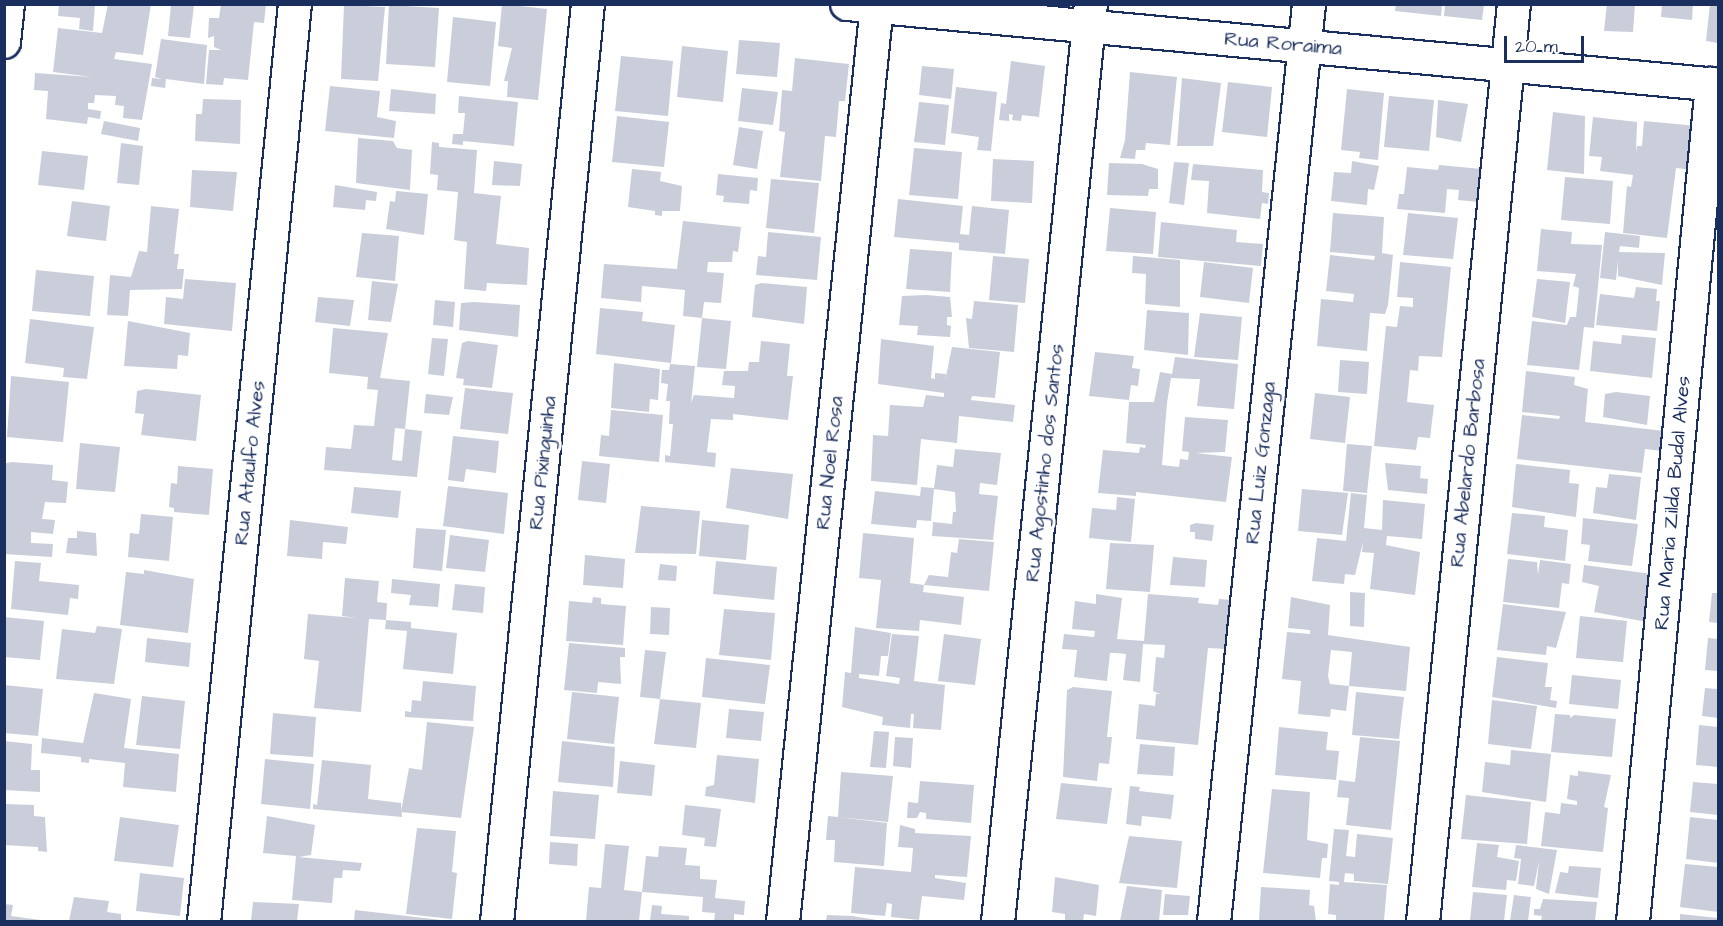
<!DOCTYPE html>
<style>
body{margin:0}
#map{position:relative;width:1723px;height:926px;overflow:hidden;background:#fff;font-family:"Architects Daughter",sans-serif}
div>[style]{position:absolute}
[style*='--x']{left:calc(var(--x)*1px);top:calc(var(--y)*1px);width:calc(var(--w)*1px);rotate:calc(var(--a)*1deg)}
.building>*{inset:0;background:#caceda}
.roads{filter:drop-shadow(2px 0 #1b2f5e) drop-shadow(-2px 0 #1b2f5e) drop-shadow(0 2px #1b2f5e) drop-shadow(0 -2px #1b2f5e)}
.street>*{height:32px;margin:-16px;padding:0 16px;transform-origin:16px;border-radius:16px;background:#fff}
span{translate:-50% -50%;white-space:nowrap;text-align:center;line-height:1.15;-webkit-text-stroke:6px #fff;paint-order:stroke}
.street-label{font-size:20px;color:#1b2f5e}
.frame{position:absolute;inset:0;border:6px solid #1b2f5e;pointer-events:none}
.scale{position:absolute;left:1504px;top:36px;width:80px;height:27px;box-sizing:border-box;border:3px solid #1b2f5e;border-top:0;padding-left:8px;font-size:18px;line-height:21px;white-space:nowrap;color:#1b2f5e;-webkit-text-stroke:4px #fff;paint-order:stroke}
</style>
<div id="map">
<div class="building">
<div style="clip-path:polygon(59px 4px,95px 4px,93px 31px,79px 29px,80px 18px,58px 16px)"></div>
<div style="clip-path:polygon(108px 4px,151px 4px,143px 55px,116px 52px,114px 59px,152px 64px,142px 120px,123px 118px,124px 106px,115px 105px,116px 96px,95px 95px,94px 103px,88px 103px,88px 109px,101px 111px,100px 119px,88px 117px,87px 124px,46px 119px,48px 91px,34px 90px,35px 73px,92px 77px,53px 72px,58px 28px,102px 33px)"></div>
<div style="clip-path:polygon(221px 4px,266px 4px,264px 23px,254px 22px,248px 80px,224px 78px,223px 85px,206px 84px,209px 50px,221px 50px,214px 47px,214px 36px,208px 38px,209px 18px,219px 18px)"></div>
<div style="clip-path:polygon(502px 4px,547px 9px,538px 100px,507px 97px,508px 81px,504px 81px,512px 48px,498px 46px)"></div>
<div style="clip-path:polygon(1396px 4px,1442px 4px,1441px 16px,1395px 11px)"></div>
<div style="clip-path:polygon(1607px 4px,1635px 4px,1633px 32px,1604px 31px)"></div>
<div style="clip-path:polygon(1662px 4px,1693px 4px,1692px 20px,1661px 17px)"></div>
<div style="clip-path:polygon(1710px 4px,1718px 4px,1718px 43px,1706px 41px)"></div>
<div style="clip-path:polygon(171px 5px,194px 5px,190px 38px,168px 36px)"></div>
<div style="clip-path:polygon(344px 5px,385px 7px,378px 81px,341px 79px)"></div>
<div style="clip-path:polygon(389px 5px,439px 8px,435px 67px,386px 64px)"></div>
<div style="clip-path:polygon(1445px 5px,1484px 5px,1482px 20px,1444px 16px)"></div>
<div style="clip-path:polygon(453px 17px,496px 22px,490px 86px,447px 82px)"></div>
<div style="clip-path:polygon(161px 39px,207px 45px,204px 84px,166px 79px,165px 88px,151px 86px,152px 78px,162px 79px,155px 77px)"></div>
<div style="clip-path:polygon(739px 40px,780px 43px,777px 77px,736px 74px)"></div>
<div style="clip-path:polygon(682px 46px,728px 51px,723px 102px,677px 97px)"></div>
<div style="clip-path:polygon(621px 56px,673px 61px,668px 116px,615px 111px)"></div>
<div style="clip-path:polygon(795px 58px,849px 64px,845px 101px,839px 101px,836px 137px,825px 136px,821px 181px,780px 177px,785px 132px,779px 131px,782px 90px,792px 91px)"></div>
<div style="clip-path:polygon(1011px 61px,1045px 66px,1039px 117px,1022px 115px,1021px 121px,1012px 120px,1013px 115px,1009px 114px,1009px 121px,999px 120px,1001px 103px,1006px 104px)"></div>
<div style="clip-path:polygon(922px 66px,954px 69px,951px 99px,919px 95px)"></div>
<div style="clip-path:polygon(1130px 72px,1177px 77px,1170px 145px,1146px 143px,1145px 150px,1136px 150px,1135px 159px,1120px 158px,1125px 140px)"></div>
<div style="clip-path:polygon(1182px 78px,1221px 83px,1213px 146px,1177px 146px)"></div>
<div style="clip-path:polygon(1228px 82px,1272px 87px,1267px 137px,1222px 132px)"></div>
<div style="clip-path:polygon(330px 86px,380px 91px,377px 117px,396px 121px,394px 138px,325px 131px)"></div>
<div style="clip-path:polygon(956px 87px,997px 92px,991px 151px,977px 150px,979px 137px,951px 133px)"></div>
<div style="clip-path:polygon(742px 88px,778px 92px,773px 125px,738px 121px)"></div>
<div style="clip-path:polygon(391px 89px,436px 94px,435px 114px,389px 111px)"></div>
<div style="clip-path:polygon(1347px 89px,1384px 93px,1378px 160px,1359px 158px,1360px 152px,1341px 150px)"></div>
<div style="clip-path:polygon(459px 96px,518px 102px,514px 146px,463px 141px,463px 145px,452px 144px,453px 134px,463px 134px,465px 113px,458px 113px)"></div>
<div style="clip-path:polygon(1389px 96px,1434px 100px,1429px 151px,1384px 147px)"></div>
<div style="clip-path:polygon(203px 99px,241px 100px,240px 144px,195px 141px,196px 114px,202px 114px)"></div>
<div style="clip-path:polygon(1438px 100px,1468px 104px,1461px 142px,1436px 137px)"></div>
<div style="clip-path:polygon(919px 102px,949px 105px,945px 145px,914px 142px)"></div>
<div style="clip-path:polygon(1553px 112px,1585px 116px,1584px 174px,1547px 170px)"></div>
<div style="clip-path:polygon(617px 116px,669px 122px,664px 167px,612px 162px)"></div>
<div style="clip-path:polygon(1593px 117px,1637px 122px,1636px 152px,1637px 146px,1642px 146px,1644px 121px,1697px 126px,1693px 170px,1676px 168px,1667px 238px,1623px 233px,1627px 186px,1631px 187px,1633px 175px,1600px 171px,1602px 157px,1589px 156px)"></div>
<div style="clip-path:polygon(104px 121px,140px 128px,138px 141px,101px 134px)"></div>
<div style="clip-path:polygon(739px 127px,763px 131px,757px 169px,733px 165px)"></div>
<div style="clip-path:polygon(358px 138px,393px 141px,397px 148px,412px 150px,410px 190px,356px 183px)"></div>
<div style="clip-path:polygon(432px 142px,439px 143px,439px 147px,477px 150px,474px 193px,501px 196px,496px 244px,529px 248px,527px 285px,487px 283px,486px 291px,464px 289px,467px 242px,454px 240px,458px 192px,437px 190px,438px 175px,430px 174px)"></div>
<div style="clip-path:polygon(121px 143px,143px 146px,139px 185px,117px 183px)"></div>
<div style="clip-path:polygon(914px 148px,962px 152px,958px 199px,909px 195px)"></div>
<div style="clip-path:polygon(42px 151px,88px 156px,84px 190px,38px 185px)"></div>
<div style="clip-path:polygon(993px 159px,1034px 161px,1032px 203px,991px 201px)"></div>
<div style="clip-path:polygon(494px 161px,522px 164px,520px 186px,492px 185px)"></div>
<div style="clip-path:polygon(1352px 161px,1379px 166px,1374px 190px,1368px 189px,1367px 205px,1331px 201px,1334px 172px,1351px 173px)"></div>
<div style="clip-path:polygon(1174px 162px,1189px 163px,1184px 205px,1169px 203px)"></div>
<div style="clip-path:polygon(1109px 163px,1142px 164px,1158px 169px,1158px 189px,1149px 189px,1148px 196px,1107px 195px)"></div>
<div style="clip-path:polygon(1193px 164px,1263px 170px,1262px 192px,1269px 193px,1268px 204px,1262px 203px,1260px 219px,1207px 213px,1209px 181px,1191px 180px)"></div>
<div style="clip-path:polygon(1439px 165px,1482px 169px,1479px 202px,1458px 200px,1459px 190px,1447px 189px,1445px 213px,1397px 209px,1399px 194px,1404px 194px,1407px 167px,1438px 170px)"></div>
<div style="clip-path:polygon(632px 169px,661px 172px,660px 181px,682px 186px,680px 211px,662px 211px,662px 216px,655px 215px,655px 211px,628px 207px)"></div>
<div style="clip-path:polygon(192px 170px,237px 172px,233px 211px,190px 207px)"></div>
<div style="clip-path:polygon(718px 174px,758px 178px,757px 191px,750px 190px,749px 204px,723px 202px,724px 196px,716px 195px)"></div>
<div style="clip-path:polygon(1565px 177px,1613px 181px,1610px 224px,1561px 220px)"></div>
<div style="clip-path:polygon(771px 179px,819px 183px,814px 233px,766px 228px)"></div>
<div style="clip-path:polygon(335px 185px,377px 192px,376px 201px,366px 200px,365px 210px,333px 207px)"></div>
<div style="clip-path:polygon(396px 191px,428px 194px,424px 235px,386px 229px,390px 201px,395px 202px)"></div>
<div style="clip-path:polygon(898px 199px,963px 206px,960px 234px,969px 235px,972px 206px,1009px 210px,1005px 254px,959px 250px,959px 243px,894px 237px)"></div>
<div style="clip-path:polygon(72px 201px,110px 206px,106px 241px,67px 236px)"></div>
<div style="clip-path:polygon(151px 206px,179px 209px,174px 254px,179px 254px,177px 269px,184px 269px,182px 289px,130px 290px,128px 316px,107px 315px,110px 275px,131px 277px,139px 251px,147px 252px)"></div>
<div style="clip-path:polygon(1110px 208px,1156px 212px,1153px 254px,1106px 251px)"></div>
<div style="clip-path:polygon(1333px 213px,1384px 217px,1382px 253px,1393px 255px,1388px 305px,1385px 314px,1370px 313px,1367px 351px,1317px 346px,1321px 299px,1353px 302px,1354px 294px,1326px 291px,1330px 255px,1374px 260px,1375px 256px,1330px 252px)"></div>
<div style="clip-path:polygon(1408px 213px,1458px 218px,1453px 259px,1403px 255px)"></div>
<div style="clip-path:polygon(683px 221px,741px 227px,738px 252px,733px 251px,732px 262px,708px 262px,707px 272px,724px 273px,721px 303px,704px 302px,702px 318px,683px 316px,685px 290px,642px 286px,641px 302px,601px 298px,604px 264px,677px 269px)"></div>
<div style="clip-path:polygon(1161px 222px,1237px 230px,1236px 242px,1263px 244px,1261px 266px,1158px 257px)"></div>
<div style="clip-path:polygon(1541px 229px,1572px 232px,1571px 244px,1602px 245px,1594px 328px,1584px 327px,1579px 370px,1527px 365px,1532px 321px,1567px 325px,1570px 317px,1576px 317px,1577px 309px,1579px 288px,1573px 286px,1576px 274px,1537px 271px)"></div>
<div style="clip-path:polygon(768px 232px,821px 237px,817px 280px,756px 275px,758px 256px,766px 257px)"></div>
<div style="clip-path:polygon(1605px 232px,1640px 236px,1639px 248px,1620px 246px,1619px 252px,1665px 253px,1662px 285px,1618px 276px,1618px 261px,1616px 280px,1600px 278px)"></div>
<div style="clip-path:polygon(362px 233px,399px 236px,395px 281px,356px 277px)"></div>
<div style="clip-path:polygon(910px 249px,952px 252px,950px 292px,906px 289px)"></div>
<div style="clip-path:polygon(993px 256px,1029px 259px,1025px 303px,989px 300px)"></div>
<div style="clip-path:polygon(1133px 256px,1180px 260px,1180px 307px,1145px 304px,1146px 274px,1132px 273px)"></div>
<div style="clip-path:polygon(1204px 262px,1253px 268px,1249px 303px,1200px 297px)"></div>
<div style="clip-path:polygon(1400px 262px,1451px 267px,1442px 357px,1419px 356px,1418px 371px,1410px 370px,1407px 402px,1434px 405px,1430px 438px,1418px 437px,1416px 450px,1374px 446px,1386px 326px,1397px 327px,1400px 306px,1413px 307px,1413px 298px,1397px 297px)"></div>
<div style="clip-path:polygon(36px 270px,94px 276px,90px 316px,32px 311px)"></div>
<div style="clip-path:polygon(185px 279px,236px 283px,232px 331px,164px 324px,166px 297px,183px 299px)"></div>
<div style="clip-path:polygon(1537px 279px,1570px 282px,1565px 323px,1532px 317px)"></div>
<div style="clip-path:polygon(372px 281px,398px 284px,391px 322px,368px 320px)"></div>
<div style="clip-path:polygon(761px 283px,807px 287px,804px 324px,752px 317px,755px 285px)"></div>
<div style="clip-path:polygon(1636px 287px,1657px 289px,1656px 301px,1660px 301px,1657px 331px,1596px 325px,1600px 294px,1634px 298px)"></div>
<div style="clip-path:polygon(926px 295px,950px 297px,952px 317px,947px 317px,947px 325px,951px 326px,950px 337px,917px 335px,918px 326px,899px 325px,902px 296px)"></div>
<div style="clip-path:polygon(318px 297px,354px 300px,350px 326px,315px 322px)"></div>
<div style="clip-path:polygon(435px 300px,455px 302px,453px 327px,433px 325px)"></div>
<div style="clip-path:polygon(974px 301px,1018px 305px,1014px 352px,969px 348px,966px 318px,972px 319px)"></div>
<div style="clip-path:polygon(474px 302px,520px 305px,518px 337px,459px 330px,461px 303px)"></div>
<div style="clip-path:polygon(600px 308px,643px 312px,642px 321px,675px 325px,671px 363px,596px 354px)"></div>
<div style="clip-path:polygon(1147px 310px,1189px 313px,1188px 355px,1144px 350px)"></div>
<div style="clip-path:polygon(1200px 313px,1242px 317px,1238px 360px,1194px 357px)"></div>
<div style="clip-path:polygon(702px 318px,731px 321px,726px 369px,697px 367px)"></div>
<div style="clip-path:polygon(30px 319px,94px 327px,87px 379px,63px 377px,64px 368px,25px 363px)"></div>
<div style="clip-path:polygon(128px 321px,190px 333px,188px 356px,178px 355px,177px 369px,124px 366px)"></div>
<div style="clip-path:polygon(333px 328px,388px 333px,380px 378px,410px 381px,405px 429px,395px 428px,392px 460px,402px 461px,405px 429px,422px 431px,417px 477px,324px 470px,326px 447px,351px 449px,354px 425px,374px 426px,378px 390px,367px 389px,368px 377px,329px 373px)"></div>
<div style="clip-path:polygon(1622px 335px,1656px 338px,1652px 378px,1590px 371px,1593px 341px,1621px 344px)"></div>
<div style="clip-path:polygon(432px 338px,448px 339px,444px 376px,428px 374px)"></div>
<div style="clip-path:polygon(881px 339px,934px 346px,931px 378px,935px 379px,935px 373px,946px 374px,945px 381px,952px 347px,1000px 352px,995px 398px,972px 396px,971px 400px,1015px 405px,1013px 422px,959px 416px,957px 443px,921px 439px,917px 485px,871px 481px,873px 435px,888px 436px,890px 405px,923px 407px,926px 395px,944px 397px,944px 393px,878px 384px)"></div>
<div style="clip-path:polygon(468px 341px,498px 345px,492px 388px,463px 385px,464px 379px,456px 378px,462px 343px)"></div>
<div style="clip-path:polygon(761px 341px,790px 344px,787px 376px,793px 376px,788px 420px,733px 414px,733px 420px,711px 419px,707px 452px,716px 453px,715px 467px,665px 462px,665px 455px,670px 456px,673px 424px,669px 424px,670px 401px,666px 401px,668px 384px,661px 383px,662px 370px,669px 370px,670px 364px,695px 366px,691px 403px,694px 395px,734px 398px,735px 386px,722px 385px,724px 371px,748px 371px,749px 362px,759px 362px)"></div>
<div style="clip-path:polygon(1095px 352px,1134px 356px,1132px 368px,1140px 369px,1138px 386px,1131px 385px,1129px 400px,1089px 396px)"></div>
<div style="clip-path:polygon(1175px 357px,1238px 364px,1234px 409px,1197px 406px,1200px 379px,1194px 379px,1171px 378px,1167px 403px,1162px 465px,1179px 467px,1180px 459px,1188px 460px,1189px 452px,1182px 451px,1185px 417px,1228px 420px,1225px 452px,1195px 453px,1232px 457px,1226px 502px,1136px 492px,1136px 496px,1098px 493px,1103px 450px,1139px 453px,1140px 447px,1145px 448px,1146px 445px,1126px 443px,1129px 402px,1154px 402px,1160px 372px,1172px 374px)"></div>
<div style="clip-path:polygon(1340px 360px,1369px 362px,1367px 394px,1338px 392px)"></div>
<div style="clip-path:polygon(614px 363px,660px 369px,658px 400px,650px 399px,649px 412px,611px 408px)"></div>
<div style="clip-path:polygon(1526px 371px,1575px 377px,1574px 385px,1588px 389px,1585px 422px,1664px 431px,1662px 451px,1645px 449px,1642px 473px,1517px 459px,1522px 415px,1559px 419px,1560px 416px,1522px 412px)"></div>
<div style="clip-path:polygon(11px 376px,69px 382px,63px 442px,7px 437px)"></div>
<div style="clip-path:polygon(465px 388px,513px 393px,508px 434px,460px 429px)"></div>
<div style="clip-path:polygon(146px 389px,201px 395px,196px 441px,141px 435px,144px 414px,135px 413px,137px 391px)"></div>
<div style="clip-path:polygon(1616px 392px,1650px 396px,1647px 425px,1603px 417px,1605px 394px)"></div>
<div style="clip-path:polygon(1315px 393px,1350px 397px,1345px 443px,1310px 439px)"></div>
<div style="clip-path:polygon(426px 394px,453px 397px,449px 415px,424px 413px)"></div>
<div style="clip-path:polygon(611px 410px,663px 415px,659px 462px,599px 456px,601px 435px,609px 436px)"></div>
<div style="clip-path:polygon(453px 436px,499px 441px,496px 473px,466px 469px,464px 482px,448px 480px)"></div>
<div style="clip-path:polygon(80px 443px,120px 447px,115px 492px,76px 489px)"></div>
<div style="clip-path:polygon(1347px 444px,1372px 446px,1367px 493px,1343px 491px)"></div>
<div style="clip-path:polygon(955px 449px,1001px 453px,997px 485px,980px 483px,979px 494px,998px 496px,993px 540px,932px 536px,933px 522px,952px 524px,953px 512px,956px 512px,955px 492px,934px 489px,931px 521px,917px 520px,916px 528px,871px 524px,875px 491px,920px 496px,921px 487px,934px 488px,937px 465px,953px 467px)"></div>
<div style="clip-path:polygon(582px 461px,610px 464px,606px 503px,578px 500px)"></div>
<div style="clip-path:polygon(11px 462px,53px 465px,52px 480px,68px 482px,66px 503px,45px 502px,42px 519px,55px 520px,53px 534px,31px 532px,31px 543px,53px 544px,52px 557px,4px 554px,4px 464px)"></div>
<div style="clip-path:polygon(1385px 463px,1421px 466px,1420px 478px,1428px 479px,1427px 494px,1388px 490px)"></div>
<div style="clip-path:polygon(1516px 464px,1570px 470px,1569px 483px,1579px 484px,1576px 517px,1512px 507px)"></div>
<div style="clip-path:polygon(178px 466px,213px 469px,209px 515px,174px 512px,174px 508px,169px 507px,171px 483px,177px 484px)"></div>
<div style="clip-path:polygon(731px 468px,793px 474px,788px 519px,726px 508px)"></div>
<div style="clip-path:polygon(1609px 474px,1641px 477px,1636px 520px,1593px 513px,1596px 487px,1607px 488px)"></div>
<div style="clip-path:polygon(448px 486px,508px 493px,504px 534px,443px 526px)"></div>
<div style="clip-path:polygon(354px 487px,401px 491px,398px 518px,351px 513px)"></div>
<div style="clip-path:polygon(1302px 489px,1348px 493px,1342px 535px,1298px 531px)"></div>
<div style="clip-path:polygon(1351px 493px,1367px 495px,1364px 528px,1382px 530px,1383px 500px,1425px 504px,1422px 539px,1387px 536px,1386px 545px,1420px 552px,1415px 595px,1370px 589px,1374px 553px,1362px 552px,1363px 542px,1355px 575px,1345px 574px,1344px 584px,1312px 581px,1317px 538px,1346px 541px)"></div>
<div style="clip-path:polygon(1117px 497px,1135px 499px,1131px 542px,1089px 538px,1092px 508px,1116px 510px)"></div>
<div style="clip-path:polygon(641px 506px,700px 511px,696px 554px,635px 553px)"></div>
<div style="clip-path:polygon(1512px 513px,1545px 516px,1544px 527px,1568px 530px,1565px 561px,1507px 554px)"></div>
<div style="clip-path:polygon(141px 514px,173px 517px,169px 561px,128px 557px,130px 533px,139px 534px)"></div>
<div style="clip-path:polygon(1583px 518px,1638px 524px,1632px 566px,1588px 561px,1590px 545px,1581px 544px)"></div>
<div style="clip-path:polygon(290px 520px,348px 527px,346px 544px,323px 542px,322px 559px,287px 556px)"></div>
<div style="clip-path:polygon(702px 520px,749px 525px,746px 560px,699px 556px)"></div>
<div style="clip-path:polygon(1196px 523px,1214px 525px,1212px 541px,1195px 539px,1195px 532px,1190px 532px,1190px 525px)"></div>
<div style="clip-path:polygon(416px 528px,446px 530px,442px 571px,413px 568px)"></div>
<div style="clip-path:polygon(77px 531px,96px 533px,97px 556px,66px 553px,68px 538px,77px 538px)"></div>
<div style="clip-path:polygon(863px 533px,914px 538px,910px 583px,924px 585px,929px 575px,948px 577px,951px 552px,957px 553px,959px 539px,994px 542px,989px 591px,924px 585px,923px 592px,964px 597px,961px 625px,920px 620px,919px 631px,876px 628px,881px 580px,859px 578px)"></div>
<div style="clip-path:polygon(450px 535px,489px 540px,485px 572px,446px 568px)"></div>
<div style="clip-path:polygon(1110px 543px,1154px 545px,1150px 592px,1106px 589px)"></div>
<div style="clip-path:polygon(585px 555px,625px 559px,623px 588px,583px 585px)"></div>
<div style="clip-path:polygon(1173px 557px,1207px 560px,1205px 587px,1170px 585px)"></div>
<div style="clip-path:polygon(1508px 559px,1537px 562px,1538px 575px,1540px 560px,1571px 564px,1569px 584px,1562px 583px,1559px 608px,1503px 602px)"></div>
<div style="clip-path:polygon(15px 561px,41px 563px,39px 581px,79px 585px,78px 599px,70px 598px,68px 615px,11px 609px)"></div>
<div style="clip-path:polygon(716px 561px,777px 567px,774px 600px,713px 594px)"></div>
<div style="clip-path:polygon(660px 564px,677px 566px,676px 581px,658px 580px)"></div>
<div style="clip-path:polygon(1584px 565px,1652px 574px,1647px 622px,1594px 612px,1599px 586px,1582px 582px)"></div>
<div style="clip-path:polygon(144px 570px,194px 579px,188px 633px,120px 625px,126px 572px,144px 574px)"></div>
<div style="clip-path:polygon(345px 578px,379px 581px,377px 602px,387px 603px,386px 620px,369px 619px,361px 712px,314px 708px,319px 661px,304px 659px,308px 614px,356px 618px,342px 616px)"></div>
<div style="clip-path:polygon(392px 579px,440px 584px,438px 607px,409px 605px,411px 595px,391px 593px)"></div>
<div style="clip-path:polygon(455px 584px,485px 587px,483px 613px,452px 610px)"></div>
<div style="clip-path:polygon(1350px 592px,1365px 593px,1364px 627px,1350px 626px)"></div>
<div style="clip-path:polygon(1712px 593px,1718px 593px,1718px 623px,1709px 622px)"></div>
<div style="clip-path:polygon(1096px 594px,1122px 598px,1117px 639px,1144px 641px,1148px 594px,1199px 598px,1198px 603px,1218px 605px,1219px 599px,1232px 600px,1226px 649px,1208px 648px,1198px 745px,1136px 739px,1139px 704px,1155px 706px,1156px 694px,1160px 694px,1153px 691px,1156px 657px,1164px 658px,1165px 645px,1143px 644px,1140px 682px,1123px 680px,1126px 654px,1116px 653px,1110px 653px,1107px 681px,1074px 677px,1077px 650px,1062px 649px,1064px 634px,1094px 637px,1095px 631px,1072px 629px,1075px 601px,1096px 604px)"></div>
<div style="clip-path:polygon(593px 597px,601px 598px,601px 604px,626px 606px,623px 645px,566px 641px,569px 601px,592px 603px)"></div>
<div style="clip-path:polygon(1291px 597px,1330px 605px,1328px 635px,1410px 647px,1406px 691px,1349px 686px,1352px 652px,1331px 650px,1328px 676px,1330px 684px,1349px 686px,1346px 711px,1331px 709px,1330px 717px,1298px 714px,1301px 681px,1282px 679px,1287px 632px,1310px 634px,1310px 630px,1288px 628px)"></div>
<div style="clip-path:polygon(1503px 604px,1566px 612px,1556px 648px,1547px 646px,1546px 655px,1497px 650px)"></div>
<div style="clip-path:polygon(651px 607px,670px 608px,669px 635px,650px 634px)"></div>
<div style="clip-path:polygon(724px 609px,775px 613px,771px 660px,719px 655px)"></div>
<div style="clip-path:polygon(1580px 616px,1627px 621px,1623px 662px,1576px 658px)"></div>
<div style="clip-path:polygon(4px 617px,44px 621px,40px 660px,4px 657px)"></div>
<div style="clip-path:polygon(386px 620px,411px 622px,411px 628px,457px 633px,453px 674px,403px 669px,407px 631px,385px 629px)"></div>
<div style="clip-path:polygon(97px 626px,122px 629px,114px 684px,56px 679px,62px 629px,95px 633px)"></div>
<div style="clip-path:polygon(855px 627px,891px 633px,888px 656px,881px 656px,879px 676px,859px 674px,859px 678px,899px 684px,900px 678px,886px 676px,892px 634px,919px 636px,914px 681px,945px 685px,941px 730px,913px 728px,914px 714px,911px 714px,910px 728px,882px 725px,883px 717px,842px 707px,845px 672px,851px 673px)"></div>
<div style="clip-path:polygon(944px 634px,981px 639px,975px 685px,938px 681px)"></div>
<div style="clip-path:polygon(147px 638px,191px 643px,189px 667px,145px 662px)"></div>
<div style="clip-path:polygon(1708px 638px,1718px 639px,1718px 671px,1705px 670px)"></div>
<div style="clip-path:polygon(569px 643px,625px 648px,625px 657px,620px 657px,621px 684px,598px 682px,597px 693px,564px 690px)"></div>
<div style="clip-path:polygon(645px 650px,666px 652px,660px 699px,640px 697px)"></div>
<div style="clip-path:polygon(1497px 657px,1548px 663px,1545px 687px,1552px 687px,1550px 700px,1557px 701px,1556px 708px,1492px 697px)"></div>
<div style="clip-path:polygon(706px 658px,770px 665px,765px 704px,702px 697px)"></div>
<div style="clip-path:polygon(1572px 675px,1621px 680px,1618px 709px,1569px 704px)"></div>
<div style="clip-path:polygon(423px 681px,476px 686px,473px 721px,405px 717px,405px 711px,411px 712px,412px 700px,421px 701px)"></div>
<div style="clip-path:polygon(4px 685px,43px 689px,38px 736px,4px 733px)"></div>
<div style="clip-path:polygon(1073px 687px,1112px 691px,1107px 737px,1112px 737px,1109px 764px,1099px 763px,1097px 781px,1063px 777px,1067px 690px)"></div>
<div style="clip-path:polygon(1705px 688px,1718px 689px,1718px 718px,1702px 716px)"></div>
<div style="clip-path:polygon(572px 692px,619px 697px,614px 744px,567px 739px)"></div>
<div style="clip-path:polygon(1356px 692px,1404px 697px,1399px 739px,1352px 735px)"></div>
<div style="clip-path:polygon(94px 693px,131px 699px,124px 748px,179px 754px,176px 792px,123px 787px,125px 763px,89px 759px,89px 763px,81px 762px,81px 757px,41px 753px,42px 738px,83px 743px)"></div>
<div style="clip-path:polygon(142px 696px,185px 701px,180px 749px,136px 745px)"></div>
<div style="clip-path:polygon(660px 699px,701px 703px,696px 748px,654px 744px)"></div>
<div style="clip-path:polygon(1492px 700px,1537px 706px,1531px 749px,1488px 744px)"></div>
<div style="clip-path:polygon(729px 709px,764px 712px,761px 741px,726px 738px)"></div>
<div style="clip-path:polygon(273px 713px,316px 717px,313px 757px,270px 754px)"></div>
<div style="clip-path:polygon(1555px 714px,1570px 715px,1570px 718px,1574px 715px,1616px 719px,1612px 757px,1551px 752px)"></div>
<div style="clip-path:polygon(427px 722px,474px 727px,461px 818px,401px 812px,409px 768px,422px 770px)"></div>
<div style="clip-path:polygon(1699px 725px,1718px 727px,1718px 767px,1696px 765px)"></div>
<div style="clip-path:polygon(1279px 727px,1328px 732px,1326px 750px,1339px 751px,1336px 780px,1275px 775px)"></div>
<div style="clip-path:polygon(874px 731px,889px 732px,886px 768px,870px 767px)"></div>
<div style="clip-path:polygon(895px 737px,913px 738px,911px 768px,893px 766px)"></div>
<div style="clip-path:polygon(1360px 737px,1400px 741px,1391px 830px,1346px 825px,1349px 798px,1337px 797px,1339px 780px,1355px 782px)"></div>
<div style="clip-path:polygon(4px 741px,32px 744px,31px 770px,40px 770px,40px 792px,4px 790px)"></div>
<div style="clip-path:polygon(562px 741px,615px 747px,613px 787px,558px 782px)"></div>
<div style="clip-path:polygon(1140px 744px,1175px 747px,1173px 776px,1137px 774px)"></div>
<div style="clip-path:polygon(1511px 750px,1551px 754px,1546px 802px,1482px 792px,1485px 762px,1510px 765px)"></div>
<div style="clip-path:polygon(717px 755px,759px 759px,755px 803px,705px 796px,706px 787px,714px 785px)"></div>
<div style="clip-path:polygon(265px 759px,314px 764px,310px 809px,261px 804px)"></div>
<div style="clip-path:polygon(322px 760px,371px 765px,368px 799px,401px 803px,402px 817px,313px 809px,313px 804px,317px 805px)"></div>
<div style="clip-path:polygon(620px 761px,655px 765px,652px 796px,617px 793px)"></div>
<div style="clip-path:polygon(1578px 771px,1611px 775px,1604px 807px,1608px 808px,1603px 852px,1541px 846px,1545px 812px,1560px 814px,1561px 803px,1577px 805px,1577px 801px,1567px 799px,1570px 775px,1578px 776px)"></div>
<div style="clip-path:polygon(841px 772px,893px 776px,888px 822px,838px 817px,887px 823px,884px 866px,834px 862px,835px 840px,826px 840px,828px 816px,838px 817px)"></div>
<div style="clip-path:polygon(920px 781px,974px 785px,971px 823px,926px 819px,926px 813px,920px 812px,917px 818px,907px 818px,908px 802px,918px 803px)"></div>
<div style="clip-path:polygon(1693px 782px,1718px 784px,1718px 815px,1690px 812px)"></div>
<div style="clip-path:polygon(1061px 783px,1112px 788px,1107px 824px,1056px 819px)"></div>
<div style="clip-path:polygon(1130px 786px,1140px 787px,1139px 791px,1174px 795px,1171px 819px,1142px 816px,1141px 826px,1126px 824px)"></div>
<div style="clip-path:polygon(1272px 789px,1310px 792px,1307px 840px,1328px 844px,1327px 858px,1322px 858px,1320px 878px,1263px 873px)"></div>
<div style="clip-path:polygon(553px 791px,599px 795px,595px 839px,550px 836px)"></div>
<div style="clip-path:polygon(1466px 795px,1531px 802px,1527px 844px,1461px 839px)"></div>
<div style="clip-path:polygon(4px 804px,34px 805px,34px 816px,45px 817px,47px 852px,38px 851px,38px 847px,4px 845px)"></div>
<div style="clip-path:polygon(685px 805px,721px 809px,716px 847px,704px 846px,705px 838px,682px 835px)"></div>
<div style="clip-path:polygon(267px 816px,315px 825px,311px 855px,299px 857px,362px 863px,360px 871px,343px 870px,342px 878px,334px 878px,332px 903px,292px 900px,296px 856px,263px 853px)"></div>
<div style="clip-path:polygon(120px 817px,179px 825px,173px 867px,114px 861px)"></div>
<div style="clip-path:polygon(1690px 817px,1718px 820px,1718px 863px,1686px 859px)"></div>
<div style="clip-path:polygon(900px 825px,915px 829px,915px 833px,971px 836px,967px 877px,935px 875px,935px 878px,966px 883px,964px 900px,922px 896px,919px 920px,891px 917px,892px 904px,887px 903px,885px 916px,851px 913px,855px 867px,911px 872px,913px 848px,898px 847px)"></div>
<div style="clip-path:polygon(417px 828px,456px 831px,452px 872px,457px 873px,452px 919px,406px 914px)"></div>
<div style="clip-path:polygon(1334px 829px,1349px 830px,1346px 856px,1355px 857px,1357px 834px,1393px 838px,1388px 884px,1354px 881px,1354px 874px,1345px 873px,1344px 882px,1387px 885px,1384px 921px,1336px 920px,1336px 915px,1328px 914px,1330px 884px,1339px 885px,1339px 882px,1329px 881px)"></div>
<div style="clip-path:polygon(1129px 836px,1182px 841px,1177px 888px,1119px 883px)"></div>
<div style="clip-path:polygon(550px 842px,578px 844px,577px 866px,549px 864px)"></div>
<div style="clip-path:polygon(1477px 843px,1499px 845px,1497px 857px,1519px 861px,1516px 881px,1507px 880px,1506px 890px,1472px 887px)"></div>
<div style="clip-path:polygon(605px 844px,629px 846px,624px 890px,642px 892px,639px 921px,586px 921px,589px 887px,601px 888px)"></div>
<div style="clip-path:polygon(1516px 845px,1557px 850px,1549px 894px,1536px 889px,1539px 861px,1534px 886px,1518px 884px,1521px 859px,1514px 858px)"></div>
<div style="clip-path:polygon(659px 846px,687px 848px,685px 865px,700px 866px,700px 879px,717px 880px,715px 898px,745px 901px,744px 915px,734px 914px,734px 921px,714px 921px,715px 913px,702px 912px,703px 897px,642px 892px,646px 856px,658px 857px)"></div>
<div style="clip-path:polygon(1685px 864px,1718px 867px,1718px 912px,1680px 907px)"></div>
<div style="clip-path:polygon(1569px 866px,1601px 868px,1598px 898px,1555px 893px,1560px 872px,1568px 873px)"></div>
<div style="clip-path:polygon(140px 873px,184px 878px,180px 916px,136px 911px)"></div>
<div style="clip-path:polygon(1055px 877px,1099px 885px,1096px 916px,1084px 914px,1083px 921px,1065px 921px,1065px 914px,1052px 912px)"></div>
<div style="clip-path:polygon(1127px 886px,1162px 890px,1159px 921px,1120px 921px)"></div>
<div style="clip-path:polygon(1261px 887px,1310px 890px,1309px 905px,1314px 906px,1316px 921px,1259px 920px)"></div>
<div style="clip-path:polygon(1473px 892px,1507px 895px,1504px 921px,1470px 921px)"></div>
<div style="clip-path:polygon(1165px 894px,1190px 896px,1188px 915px,1163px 915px)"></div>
<div style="clip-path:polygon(1514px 895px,1531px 897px,1528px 921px,1510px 921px)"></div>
<div style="clip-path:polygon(74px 897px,109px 901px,107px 912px,121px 914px,121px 921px,69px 921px)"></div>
<div style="clip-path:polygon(1543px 899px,1597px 902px,1595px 921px,1541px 921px,1542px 916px,1534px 915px,1534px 909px,1540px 909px)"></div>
<div style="clip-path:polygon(253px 902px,299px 904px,297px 921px,251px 921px)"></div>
<div style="clip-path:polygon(4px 904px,13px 905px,11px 916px,48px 921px,4px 921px)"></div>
<div style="clip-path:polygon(652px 905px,662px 906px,661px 914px,689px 916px,689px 921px,650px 921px)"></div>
<div style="clip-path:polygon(355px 910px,441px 920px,441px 921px,354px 921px)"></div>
<div style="clip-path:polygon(1680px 914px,1718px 918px,1718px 921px,1680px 921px)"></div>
<div style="clip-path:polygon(827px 915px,852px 916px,883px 921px,826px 921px)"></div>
</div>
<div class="roads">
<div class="street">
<div style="--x:847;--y:4;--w:875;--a:5.31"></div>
<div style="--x:4;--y:42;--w:38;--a:-84"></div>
<div style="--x:204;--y:922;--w:922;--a:-84.34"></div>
<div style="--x:497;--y:922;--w:922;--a:-84.34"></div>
<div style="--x:783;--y:922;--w:923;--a:-84.15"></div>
<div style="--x:998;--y:922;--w:923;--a:-84.22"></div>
<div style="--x:1214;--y:922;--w:923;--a:-84.09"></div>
<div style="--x:1423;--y:922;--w:922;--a:-84.34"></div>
<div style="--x:1633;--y:922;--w:842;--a:-84.61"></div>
</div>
</div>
<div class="street-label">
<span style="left:1283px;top:44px;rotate:5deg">Rua Roraima</span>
<span style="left:250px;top:463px;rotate:-84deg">Rua Ataulfo Alves</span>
<span style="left:543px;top:463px;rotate:-84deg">Rua Pixinguinha</span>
<span style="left:830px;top:463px;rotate:-84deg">Rua Noel Rosa</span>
<span style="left:1045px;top:463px;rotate:-84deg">Rua Agostinho dos Santos</span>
<span style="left:1261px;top:463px;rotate:-84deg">Rua Luiz Gonzaga</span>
<span style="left:1468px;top:463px;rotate:-84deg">Rua Abelardo Barbosa</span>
<span style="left:1673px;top:503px;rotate:-85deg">Rua Maria Zilda Budal Alves</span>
</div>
<div class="frame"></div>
<div class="scale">20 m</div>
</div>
